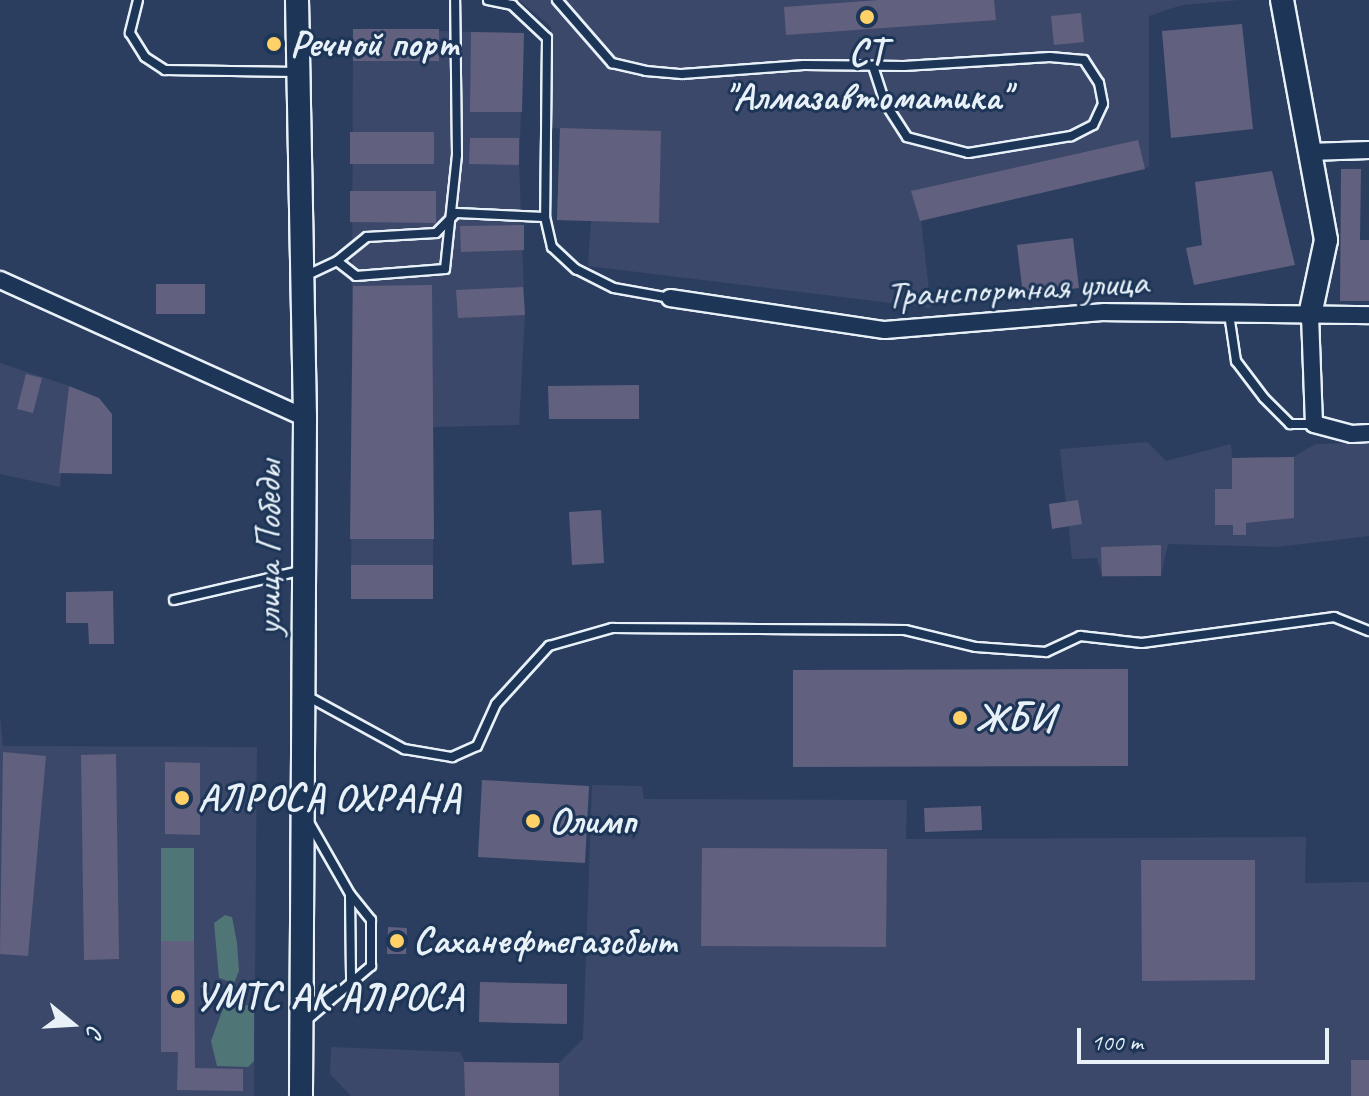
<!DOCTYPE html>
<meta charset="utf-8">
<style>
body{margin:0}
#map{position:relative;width:1369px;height:1096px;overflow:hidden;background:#2b3e5f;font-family:Caveat,sans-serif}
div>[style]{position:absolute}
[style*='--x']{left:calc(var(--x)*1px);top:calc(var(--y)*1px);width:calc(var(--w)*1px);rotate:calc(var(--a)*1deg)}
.built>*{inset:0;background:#3c4869}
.green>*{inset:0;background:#507577}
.building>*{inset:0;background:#62607f}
.roads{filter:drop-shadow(2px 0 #e8f1f8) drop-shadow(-2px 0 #e8f1f8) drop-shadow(0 2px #e8f1f8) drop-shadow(0 -2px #e8f1f8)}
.lane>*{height:8px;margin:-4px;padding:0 4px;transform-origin:4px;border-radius:4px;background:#1d3557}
.street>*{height:16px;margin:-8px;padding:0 8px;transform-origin:8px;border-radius:8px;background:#1d3557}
.secondary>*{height:22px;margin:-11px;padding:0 11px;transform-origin:11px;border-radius:11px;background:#1d3557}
.dots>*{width:22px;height:22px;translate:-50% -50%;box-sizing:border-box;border:4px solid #1d3557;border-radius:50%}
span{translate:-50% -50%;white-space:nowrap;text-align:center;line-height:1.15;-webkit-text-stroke:6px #1d3557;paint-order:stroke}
.poi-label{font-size:38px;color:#e8f1f8;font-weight:700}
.left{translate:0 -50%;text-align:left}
.street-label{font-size:38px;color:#e8f1f8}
.north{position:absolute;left:32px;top:984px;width:80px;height:80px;-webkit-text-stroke:6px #1d3557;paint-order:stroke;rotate:108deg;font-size:22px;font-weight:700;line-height:32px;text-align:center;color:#e8f1f8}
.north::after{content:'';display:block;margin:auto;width:28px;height:36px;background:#e8f1f8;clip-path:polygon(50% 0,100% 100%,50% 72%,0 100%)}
.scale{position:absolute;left:1077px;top:1028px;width:252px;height:36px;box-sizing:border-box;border:4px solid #e8f1f8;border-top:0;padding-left:10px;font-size:24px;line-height:28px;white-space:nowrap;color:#e8f1f8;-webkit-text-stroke:6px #1d3557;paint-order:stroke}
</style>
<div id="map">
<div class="built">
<div style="clip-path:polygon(519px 0,1240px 0,1182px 5px,1149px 16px,1149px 167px,921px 221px,931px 308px,588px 266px,591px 221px,557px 220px,560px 129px,550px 127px,551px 27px)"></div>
<div style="clip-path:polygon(353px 29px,524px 33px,519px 165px,525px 315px,519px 425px,433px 427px,433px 599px,351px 599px)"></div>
<div style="clip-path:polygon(0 363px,69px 386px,60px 487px,0 474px)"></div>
<div style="clip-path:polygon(1147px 442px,1166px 461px,1231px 444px,1232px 458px,1293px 457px,1316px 444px,1369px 443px,1369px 536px,1277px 547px,1168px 544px,1161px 576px,1102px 577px,1097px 558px,1072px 559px,1060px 449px)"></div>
<div style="clip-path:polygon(0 715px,3px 746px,257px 747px,254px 1096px,0 1096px)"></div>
<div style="clip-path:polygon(592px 785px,642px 786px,644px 799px,907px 800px,906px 839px,1306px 837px,1305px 883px,1369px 882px,1369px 1096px,351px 1096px,330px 1074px,331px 1047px,460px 1052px,465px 1062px,559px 1063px,583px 1039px)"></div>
</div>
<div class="green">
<div style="clip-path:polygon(161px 848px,194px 848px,194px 941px,161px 941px)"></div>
<div style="clip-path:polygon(225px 915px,232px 917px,237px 943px,239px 971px,234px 983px,219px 978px,214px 923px)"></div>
<div style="clip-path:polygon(225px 1003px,254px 1006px,254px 1061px,248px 1067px,217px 1066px,211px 1041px)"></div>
</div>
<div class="building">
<div style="clip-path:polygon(879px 0,994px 0,996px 20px,786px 35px,784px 7px)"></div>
<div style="clip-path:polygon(1081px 13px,1084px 42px,1054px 45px,1051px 16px)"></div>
<div style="clip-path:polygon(1242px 24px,1253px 129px,1171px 138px,1162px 31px)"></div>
<div style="clip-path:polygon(353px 29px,439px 29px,439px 61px,353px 61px)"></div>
<div style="clip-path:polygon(471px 32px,524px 33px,522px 112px,470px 112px)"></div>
<div style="clip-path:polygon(560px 128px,661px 131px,659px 223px,557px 220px)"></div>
<div style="clip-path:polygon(350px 132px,434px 132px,434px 164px,350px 164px)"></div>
<div style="clip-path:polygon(470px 138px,519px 138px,519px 165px,469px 164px)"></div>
<div style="clip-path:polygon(1138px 140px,1145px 169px,920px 221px,911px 191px)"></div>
<div style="clip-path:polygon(1341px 169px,1361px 169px,1360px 240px,1369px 240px,1369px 301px,1340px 301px)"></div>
<div style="clip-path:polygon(1272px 171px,1295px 265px,1194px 285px,1186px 248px,1202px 245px,1195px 182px)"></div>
<div style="clip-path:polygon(350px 191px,436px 191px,436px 223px,350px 222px)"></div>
<div style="clip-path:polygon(524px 225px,524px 250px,461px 252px,460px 226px)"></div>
<div style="clip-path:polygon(1073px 238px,1079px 288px,1023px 295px,1017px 245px)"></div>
<div style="clip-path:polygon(156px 284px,205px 284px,205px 314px,156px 314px)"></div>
<div style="clip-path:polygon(432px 285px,434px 539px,350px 539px,353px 286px)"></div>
<div style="clip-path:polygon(523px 287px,525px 315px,458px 318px,456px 290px)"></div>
<div style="clip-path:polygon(26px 374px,42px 378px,33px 413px,17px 409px)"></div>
<div style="clip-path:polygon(639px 385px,639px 419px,549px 419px,548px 386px)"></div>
<div style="clip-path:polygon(69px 386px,99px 398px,112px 414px,112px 474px,59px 473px)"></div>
<div style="clip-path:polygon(1294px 457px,1294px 518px,1246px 523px,1246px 535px,1233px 535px,1233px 525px,1215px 525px,1215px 489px,1232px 489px,1232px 458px)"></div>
<div style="clip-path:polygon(1078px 500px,1082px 524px,1052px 529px,1049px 504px)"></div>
<div style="clip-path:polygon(601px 510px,604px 563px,572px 565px,569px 512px)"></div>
<div style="clip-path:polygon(1161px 545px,1161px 576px,1102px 576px,1101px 547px)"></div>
<div style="clip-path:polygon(351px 565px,433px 565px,433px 599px,351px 599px)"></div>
<div style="clip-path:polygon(113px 591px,114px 644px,89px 644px,88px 623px,66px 623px,66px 592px)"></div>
<div style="clip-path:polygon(1128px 669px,1128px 766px,793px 767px,793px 670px)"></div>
<div style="clip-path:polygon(3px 752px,46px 756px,28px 956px,0 954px)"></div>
<div style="clip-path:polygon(116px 754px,119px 959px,84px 960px,81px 755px)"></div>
<div style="clip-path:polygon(165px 762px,200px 763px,200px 835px,165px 834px)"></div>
<div style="clip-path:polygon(482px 780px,589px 786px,585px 863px,478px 857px)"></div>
<div style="clip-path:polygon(981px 806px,982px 830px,925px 832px,924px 808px)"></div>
<div style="clip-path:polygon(702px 848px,887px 849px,886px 947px,701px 946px)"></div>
<div style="clip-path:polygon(1141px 860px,1255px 860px,1255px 980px,1142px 981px)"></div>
<div style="clip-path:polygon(388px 927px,407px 928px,406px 954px,387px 954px)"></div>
<div style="clip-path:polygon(161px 941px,194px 941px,195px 1068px,243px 1069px,243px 1091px,177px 1090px,178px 1052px,161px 1052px)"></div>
<div style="clip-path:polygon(480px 982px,567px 984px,567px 1024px,479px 1022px)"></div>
<div style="clip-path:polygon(1351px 1060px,1369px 1060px,1369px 1096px,1351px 1096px)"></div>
<div style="clip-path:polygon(464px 1062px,559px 1063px,559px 1096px,465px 1096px)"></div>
</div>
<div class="roads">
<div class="lane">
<div style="--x:138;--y:0;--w:34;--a:104"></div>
<div style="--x:130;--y:33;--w:28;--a:58"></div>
<div style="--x:145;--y:57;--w:24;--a:33"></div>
<div style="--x:165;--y:70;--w:132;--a:0.9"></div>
<div style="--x:488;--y:0;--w:25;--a:12"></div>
<div style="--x:512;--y:5;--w:48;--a:43.3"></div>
<div style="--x:547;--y:38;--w:179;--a:90.6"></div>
<div style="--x:545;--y:217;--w:31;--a:77"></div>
<div style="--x:552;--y:247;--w:33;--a:43"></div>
<div style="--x:576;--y:269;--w:42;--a:26.6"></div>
<div style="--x:614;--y:288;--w:57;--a:10.1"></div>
<div style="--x:557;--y:0;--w:84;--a:48.9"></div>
<div style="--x:612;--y:63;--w:35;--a:13"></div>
<div style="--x:646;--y:71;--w:36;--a:5"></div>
<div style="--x:682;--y:74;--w:122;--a:-4.2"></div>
<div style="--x:804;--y:65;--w:100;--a:0.6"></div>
<div style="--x:904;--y:66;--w:146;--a:-3.5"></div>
<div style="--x:1050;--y:57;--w:34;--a:5"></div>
<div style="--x:1084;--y:60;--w:27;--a:57"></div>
<div style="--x:1099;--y:83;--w:21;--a:79"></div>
<div style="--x:1103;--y:104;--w:23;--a:115"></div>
<div style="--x:1093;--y:125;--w:25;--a:153"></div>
<div style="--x:1071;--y:136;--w:104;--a:170.6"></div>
<div style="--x:968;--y:153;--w:63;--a:-165.3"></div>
<div style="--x:907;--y:137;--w:40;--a:-122.9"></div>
<div style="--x:885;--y:103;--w:39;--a:-108"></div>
<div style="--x:337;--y:261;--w:24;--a:38"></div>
<div style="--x:356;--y:276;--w:89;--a:-4.5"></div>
<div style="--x:445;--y:269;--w:115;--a:-84"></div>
<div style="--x:457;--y:155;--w:155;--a:-90.7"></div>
<div style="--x:303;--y:277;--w:38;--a:-25"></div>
<div style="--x:337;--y:261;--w:38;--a:-39"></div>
<div style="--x:367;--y:237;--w:69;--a:-3.3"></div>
<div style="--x:436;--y:233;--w:28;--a:-45"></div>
<div style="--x:456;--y:213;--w:89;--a:2.6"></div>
<div style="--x:1229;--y:314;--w:48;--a:81.5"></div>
<div style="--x:1236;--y:361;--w:46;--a:52.9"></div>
<div style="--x:1264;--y:398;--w:37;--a:45"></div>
<div style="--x:1290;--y:424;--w:24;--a:0"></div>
<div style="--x:174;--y:600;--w:133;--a:-13"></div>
<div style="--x:307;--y:696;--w:111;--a:28.7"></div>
<div style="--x:404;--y:749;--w:49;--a:9.5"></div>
<div style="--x:452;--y:757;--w:27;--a:-24"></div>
<div style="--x:477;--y:746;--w:46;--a:-65.7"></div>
<div style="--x:496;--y:704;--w:79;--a:-47.6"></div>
<div style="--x:549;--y:646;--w:66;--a:-15.9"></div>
<div style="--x:612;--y:628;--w:293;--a:0.4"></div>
<div style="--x:905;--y:630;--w:73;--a:13.5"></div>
<div style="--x:976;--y:647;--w:70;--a:4.1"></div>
<div style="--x:1046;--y:652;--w:38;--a:-25"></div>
<div style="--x:1080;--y:636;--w:62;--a:6.4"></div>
<div style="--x:1142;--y:643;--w:194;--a:-7.7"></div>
<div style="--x:1334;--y:617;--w:38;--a:22"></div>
<div style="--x:350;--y:895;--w:87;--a:89.3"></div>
<div style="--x:307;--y:1020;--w:84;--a:-40.2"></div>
<div style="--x:371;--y:966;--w:46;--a:-90"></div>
<div style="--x:371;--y:920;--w:33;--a:-129"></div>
<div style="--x:350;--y:894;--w:83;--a:-119.7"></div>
</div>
<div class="street">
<div style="--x:1309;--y:152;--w:60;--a:-1.9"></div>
<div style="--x:0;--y:280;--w:335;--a:24.3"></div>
<div style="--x:670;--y:298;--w:217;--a:8.5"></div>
<div style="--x:885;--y:330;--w:221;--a:-4.7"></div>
<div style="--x:1105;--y:312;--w:264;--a:0.7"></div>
<div style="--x:1310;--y:315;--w:109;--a:87.9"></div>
<div style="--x:1314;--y:424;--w:39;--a:15"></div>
<div style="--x:1352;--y:434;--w:17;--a:-3"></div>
</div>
<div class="secondary">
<div style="--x:297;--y:0;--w:418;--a:88.9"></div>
<div style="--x:305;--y:418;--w:678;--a:90.34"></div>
<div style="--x:1282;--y:0;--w:244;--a:79.6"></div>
<div style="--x:1326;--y:240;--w:77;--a:102"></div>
</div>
</div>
<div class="dots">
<div style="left:867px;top:17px;background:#ffd166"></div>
<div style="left:274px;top:44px;background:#ffd166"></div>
<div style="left:960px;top:718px;background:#ffd166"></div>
<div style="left:182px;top:798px;background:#ffd166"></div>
<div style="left:533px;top:821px;background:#ffd166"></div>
<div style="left:397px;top:941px;background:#ffd166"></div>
<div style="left:178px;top:997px;background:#ffd166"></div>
</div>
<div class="poi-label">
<span class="left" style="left:290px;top:44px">Речной порт</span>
<span style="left:867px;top:75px">СТ<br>"Алмазавтоматика"</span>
<span class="left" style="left:976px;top:718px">ЖБИ</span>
<span class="left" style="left:198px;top:798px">АЛРОСА ОХРАНА</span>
<span class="left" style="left:549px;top:821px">Олимп</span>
<span class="left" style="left:413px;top:941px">Саханефтегазсбыт</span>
<span class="left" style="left:194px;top:997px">УМТС АК АЛРОСА</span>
</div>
<div class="street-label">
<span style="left:1017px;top:288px;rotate:-3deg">Транспортная улица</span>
<span style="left:268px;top:548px;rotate:-90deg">улица Победы</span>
</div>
<div class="north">С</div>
<div class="scale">100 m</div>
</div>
